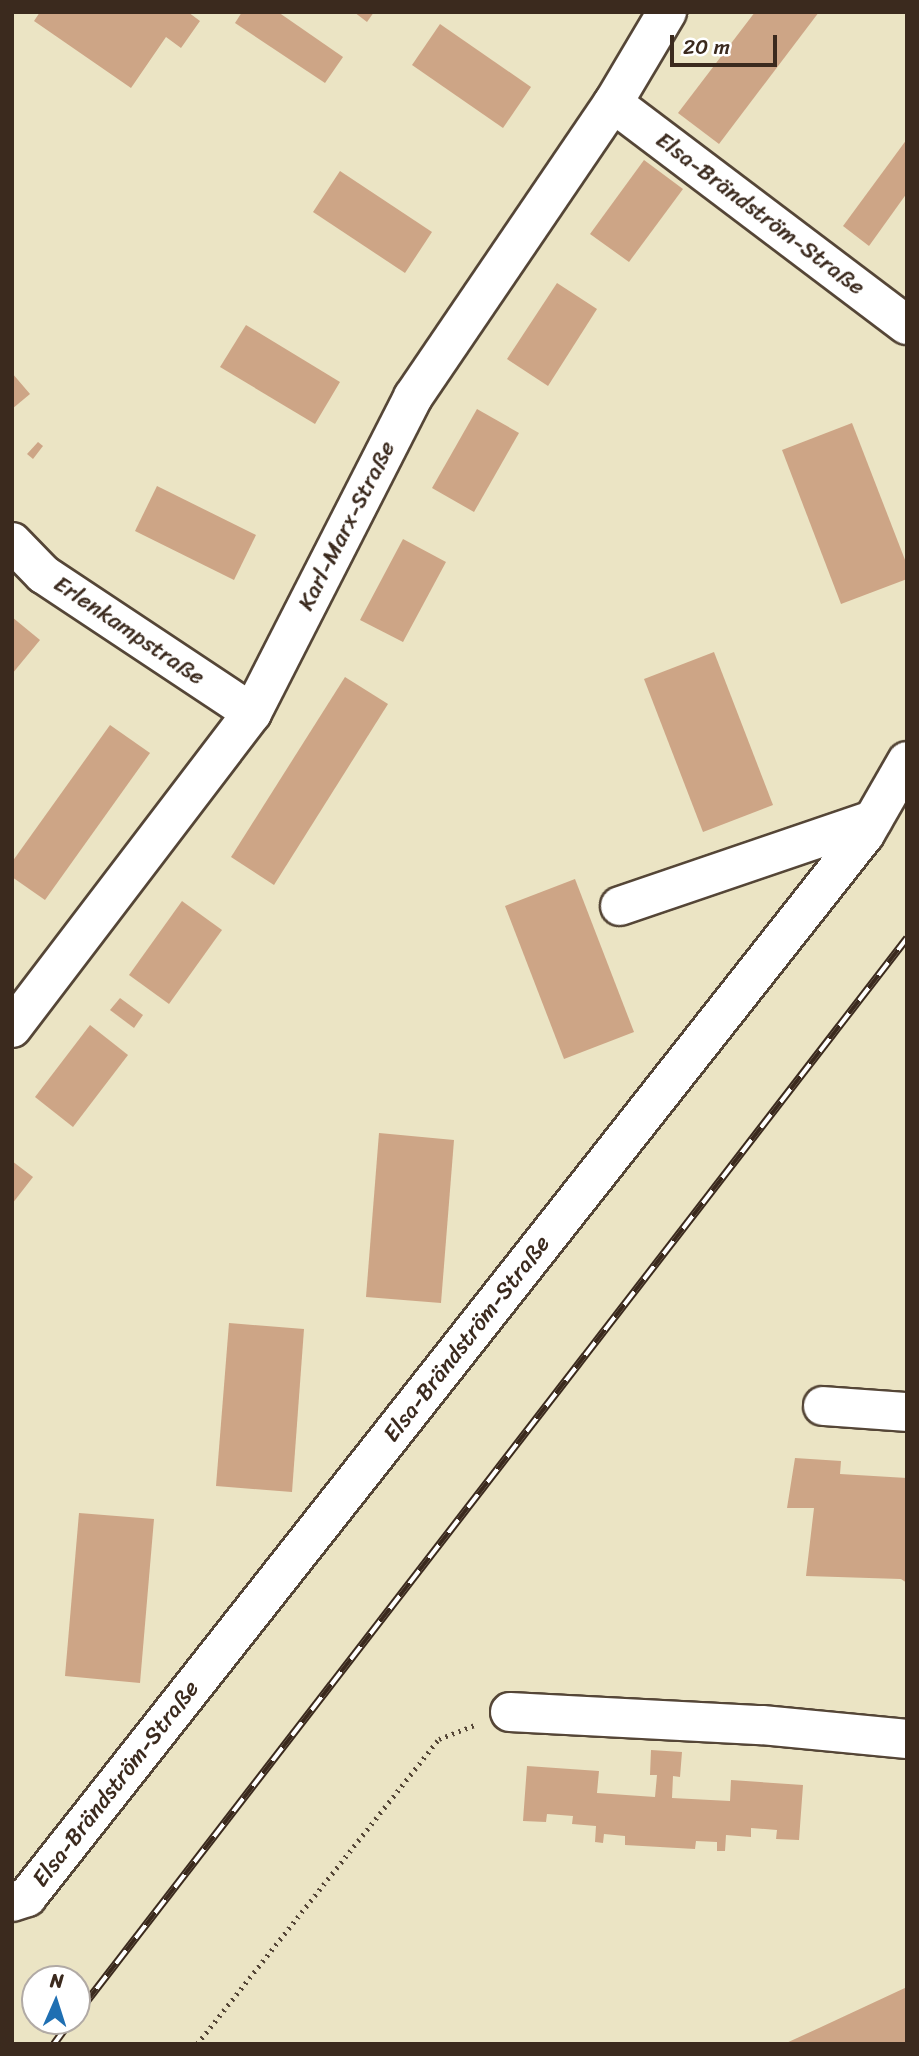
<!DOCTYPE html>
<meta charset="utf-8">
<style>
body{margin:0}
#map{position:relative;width:919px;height:2056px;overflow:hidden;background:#ebe4c4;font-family:Sriracha,sans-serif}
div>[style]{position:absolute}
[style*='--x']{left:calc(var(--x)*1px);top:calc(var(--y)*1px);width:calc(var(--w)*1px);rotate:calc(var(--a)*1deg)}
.building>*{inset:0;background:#cda586}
.path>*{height:4.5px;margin-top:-2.25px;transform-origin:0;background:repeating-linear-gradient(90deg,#554637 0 2px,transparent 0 7px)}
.roads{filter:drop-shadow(2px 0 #554637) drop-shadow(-2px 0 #554637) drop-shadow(0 2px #554637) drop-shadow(0 -2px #554637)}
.minor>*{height:38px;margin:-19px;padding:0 19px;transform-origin:19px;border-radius:19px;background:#fff}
.rail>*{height:8px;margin-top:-4px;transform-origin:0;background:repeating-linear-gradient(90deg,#fff 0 16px,#3b2a1e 0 32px);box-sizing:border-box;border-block:2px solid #3b2a1e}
span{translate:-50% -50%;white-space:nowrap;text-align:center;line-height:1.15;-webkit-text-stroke:7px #fff;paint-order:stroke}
.street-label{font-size:23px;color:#3b2a1e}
.frame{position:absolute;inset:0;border:14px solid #3b2a1e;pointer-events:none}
.north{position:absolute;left:21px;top:1965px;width:70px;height:70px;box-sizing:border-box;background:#fff;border:2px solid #b1aaa5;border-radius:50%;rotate:3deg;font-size:19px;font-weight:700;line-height:28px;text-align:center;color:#3b2a1e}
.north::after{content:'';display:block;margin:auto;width:24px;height:32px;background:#1f6fb2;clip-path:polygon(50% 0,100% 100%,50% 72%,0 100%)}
.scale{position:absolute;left:670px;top:35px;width:107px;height:32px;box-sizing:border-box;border:4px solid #3b2a1e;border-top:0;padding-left:9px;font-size:21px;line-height:24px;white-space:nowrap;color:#3b2a1e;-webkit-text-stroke:5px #fff;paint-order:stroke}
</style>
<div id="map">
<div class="building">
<div style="clip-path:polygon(40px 12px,188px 12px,200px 21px,181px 48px,166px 37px,131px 88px,34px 21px)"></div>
<div style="clip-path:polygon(242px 12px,278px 12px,343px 57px,325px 83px,235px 23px)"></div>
<div style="clip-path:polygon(354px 12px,374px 12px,367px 22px)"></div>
<div style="clip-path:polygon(755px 12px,819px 12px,719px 144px,678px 113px)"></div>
<div style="clip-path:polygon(440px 24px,531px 87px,503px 128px,412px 65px)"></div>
<div style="clip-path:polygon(907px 139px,907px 193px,869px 246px,843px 226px)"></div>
<div style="clip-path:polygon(644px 160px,683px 189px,629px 262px,590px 234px)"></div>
<div style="clip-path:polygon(340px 171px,432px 232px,405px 273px,313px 212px)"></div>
<div style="clip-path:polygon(557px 283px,597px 309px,548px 386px,507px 359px)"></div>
<div style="clip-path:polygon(246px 325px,340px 382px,315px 424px,220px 367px)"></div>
<div style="clip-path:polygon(12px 373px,30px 394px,12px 409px)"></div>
<div style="clip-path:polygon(477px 409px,519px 433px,474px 512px,432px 488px)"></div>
<div style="clip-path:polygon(852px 423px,907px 565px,907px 579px,841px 604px,782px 450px)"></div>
<div style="clip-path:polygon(38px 442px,43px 446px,33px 459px,27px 454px)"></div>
<div style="clip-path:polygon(157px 486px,256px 535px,234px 580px,135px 531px)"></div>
<div style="clip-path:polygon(403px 539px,446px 562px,403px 642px,360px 620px)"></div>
<div style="clip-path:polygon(12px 617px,40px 640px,12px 674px)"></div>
<div style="clip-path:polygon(714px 652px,773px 805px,703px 832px,644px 679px)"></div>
<div style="clip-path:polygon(345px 677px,388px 704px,274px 885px,231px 857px)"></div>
<div style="clip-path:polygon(110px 725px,150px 753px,45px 900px,12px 877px,12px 862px)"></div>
<div style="clip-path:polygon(575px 879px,634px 1032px,564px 1059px,505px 906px)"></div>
<div style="clip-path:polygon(182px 901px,222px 930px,169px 1004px,129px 975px)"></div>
<div style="clip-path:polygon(120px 998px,143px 1015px,134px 1028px,110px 1010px)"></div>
<div style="clip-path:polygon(90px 1025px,128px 1055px,73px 1127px,35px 1097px)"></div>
<div style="clip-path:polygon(379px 1133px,454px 1140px,441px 1303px,366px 1297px)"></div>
<div style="clip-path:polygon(12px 1161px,33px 1177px,12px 1204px)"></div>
<div style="clip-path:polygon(229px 1323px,304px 1329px,292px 1492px,216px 1486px)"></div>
<div style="clip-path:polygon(795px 1458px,841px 1461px,840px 1474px,907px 1478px,907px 1583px,901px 1579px,806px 1576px,814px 1508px,787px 1508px)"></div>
<div style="clip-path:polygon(79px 1513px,154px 1519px,140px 1683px,65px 1676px)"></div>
<div style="clip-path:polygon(651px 1750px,682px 1752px,680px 1777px,673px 1776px,672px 1798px,730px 1801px,731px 1780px,803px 1785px,799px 1840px,776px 1839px,777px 1830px,751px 1828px,751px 1837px,726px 1835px,725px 1851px,717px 1851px,717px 1842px,696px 1841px,695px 1849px,625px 1845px,625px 1836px,604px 1834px,603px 1843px,595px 1842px,596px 1826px,572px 1824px,573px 1816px,547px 1814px,546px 1822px,523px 1821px,527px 1766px,599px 1771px,597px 1793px,655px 1797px,657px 1775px,650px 1775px)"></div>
<div style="clip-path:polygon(907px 1987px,907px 2044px,784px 2044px,819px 2028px)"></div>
</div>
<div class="path">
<div style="--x:197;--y:2044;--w:389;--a:-51.6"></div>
<div style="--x:439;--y:1739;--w:41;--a:-21.5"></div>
</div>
<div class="roads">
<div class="minor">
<div style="--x:613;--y:103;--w:368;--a:37.1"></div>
<div style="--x:12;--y:542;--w:45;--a:45.9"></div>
<div style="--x:43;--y:574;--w:251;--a:33.6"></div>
<div style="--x:620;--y:906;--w:267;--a:-18.8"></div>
<div style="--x:12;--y:1028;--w:396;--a:-52.7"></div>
<div style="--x:252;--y:713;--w:355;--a:-63"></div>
<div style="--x:413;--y:397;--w:356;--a:-55.8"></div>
<div style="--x:613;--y:103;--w:106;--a:-59.3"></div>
<div style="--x:823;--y:1406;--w:84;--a:4.1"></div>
<div style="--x:510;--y:1712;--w:252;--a:3"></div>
<div style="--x:762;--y:1725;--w:146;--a:5.5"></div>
<div style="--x:12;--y:1902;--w:16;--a:-18"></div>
<div style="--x:27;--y:1897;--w:1354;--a:-51.75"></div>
<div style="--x:865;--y:834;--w:84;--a:-60.1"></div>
</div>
</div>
<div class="rail">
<div style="--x:77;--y:2014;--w:1359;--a:-52.35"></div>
<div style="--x:54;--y:2044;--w:29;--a:-54"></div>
</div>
<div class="street-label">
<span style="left:760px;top:214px;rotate:37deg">Elsa-Brändström-Straße</span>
<span style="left:347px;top:526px;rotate:-63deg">Karl-Marx-Straße</span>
<span style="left:129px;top:631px;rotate:34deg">Erlenkampstraße</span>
<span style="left:467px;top:1339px;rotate:-52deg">Elsa-Brändström-Straße</span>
<span style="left:116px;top:1784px;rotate:-52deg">Elsa-Brändström-Straße</span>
</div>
<div class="frame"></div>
<div class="north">N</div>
<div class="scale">20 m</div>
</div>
